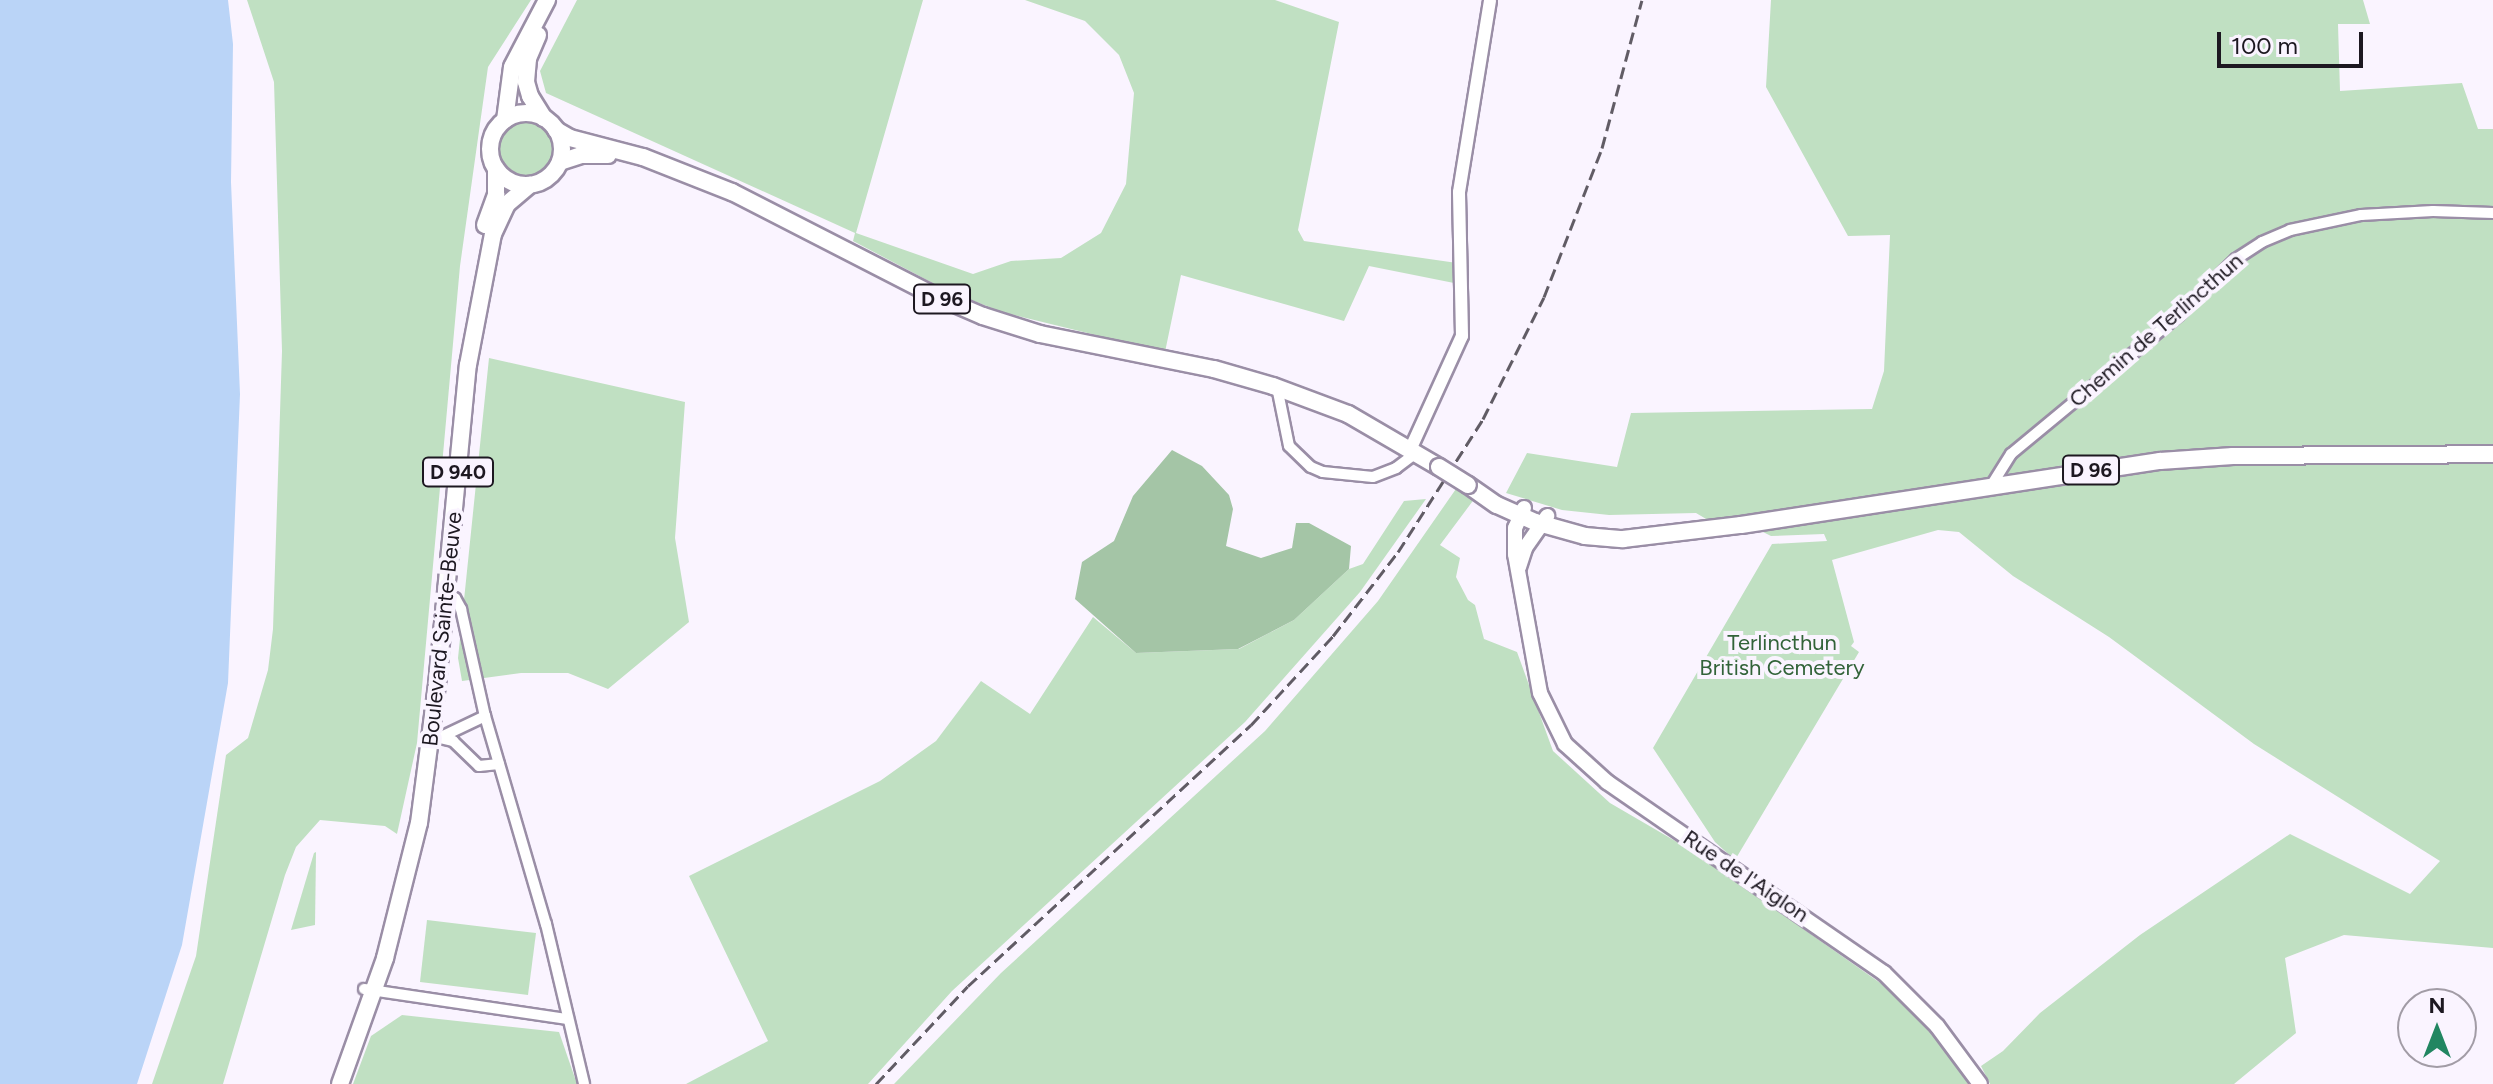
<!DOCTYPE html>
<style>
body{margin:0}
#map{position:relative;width:2493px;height:1084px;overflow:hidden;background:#faf4ff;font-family:Figtree,sans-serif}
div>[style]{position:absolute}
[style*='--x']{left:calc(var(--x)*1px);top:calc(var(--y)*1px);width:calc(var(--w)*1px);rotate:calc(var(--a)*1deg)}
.green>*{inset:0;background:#c0e0c2}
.round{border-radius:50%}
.forest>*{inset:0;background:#a4c5a6}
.water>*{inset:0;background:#bad4f7}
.roads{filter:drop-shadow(2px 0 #9a8ea6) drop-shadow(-2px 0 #9a8ea6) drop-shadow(0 2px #9a8ea6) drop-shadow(0 -2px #9a8ea6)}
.minor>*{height:10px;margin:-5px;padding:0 5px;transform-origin:5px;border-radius:5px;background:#fff}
.tertiary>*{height:12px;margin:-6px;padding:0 6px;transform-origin:6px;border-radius:6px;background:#fff}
.secondary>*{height:14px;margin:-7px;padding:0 7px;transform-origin:7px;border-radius:7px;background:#fff}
.primary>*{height:16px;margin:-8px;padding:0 8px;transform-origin:8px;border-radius:8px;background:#fff}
.primary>.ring{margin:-8px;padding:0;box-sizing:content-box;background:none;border:16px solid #fff;border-radius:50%}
.rail>*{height:3px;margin-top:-1.5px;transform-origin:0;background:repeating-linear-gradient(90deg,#615c65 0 12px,transparent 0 18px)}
.bridges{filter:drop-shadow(2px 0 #9a8ea6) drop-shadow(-2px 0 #9a8ea6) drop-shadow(0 2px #9a8ea6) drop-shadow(0 -2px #9a8ea6)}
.primary-bridge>*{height:16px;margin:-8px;padding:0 8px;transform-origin:8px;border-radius:8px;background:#fff}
span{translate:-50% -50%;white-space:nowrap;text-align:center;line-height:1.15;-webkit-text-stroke:8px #faf4ff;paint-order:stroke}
.shield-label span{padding:2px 6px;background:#faf4ff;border:2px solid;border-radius:6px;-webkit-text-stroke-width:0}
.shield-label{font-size:20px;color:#1d1821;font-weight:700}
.street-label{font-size:22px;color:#1d1821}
.park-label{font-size:22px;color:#326339}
.north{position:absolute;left:2397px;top:988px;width:80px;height:80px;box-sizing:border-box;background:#faf4ff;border:2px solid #a29ca6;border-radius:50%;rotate:0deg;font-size:22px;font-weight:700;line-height:32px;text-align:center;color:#1d1821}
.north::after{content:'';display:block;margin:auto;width:28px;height:36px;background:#218661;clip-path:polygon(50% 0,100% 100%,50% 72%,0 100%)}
.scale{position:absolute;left:2217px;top:32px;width:146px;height:36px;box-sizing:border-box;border:4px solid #1d1821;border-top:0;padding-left:10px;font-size:24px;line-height:28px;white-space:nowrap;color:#1d1821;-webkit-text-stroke:6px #faf4ff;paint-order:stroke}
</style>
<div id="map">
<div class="green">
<div style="clip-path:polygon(247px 0,531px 0,488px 67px,460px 266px,417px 743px,397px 834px,385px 826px,320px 820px,296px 847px,285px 875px,223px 1084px,152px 1084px,196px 956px,226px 755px,248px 738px,268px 670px,273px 629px,282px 351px,274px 82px)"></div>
<div style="clip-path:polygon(577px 0,923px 0,856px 233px,973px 274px,1011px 261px,1061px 258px,1101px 233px,1126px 184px,1134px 93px,1119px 55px,1085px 21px,1025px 0,1275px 0,1339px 22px,1298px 230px,1304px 241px,1457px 263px,1459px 284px,1369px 266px,1344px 321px,1181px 275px,1165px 352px,1002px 312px,946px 290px,853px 241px,855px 233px,546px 93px,540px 71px)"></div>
<div style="clip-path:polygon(1771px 0,2363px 0,2370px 24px,2338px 24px,2340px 91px,2462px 83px,2478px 129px,2493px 129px,2493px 446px,2262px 448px,2140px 454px,1713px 523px,1696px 513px,1609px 515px,1562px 510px,1506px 493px,1527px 453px,1617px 467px,1631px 413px,1872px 409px,1884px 371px,1890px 235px,1848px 236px,1766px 87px)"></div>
<div class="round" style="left:497px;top:120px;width:58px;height:58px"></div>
<div style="clip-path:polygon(489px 358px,685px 402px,675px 538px,689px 622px,608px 689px,568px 673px,521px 673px,462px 681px,458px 658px)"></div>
<div style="clip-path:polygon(2290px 462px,2493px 462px,2493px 948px,2344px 935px,2285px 958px,2296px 1033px,2234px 1084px,1990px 1084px,1981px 1066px,2003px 1051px,2040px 1013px,2140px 935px,2290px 834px,2410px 894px,2440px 861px,2254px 744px,2109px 637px,2013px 576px,1959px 532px,1938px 530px,1832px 560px,1854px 642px,1851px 646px,1859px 652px,1735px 860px,1715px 842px,1653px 748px,1772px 544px,1827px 541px,1824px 534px,1771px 536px,1757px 529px,2104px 475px,2174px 467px)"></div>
<div style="clip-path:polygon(1458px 486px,1475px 498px,1440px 545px,1460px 558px,1456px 577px,1468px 600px,1475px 605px,1484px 639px,1517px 652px,1553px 751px,1610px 803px,1689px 849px,1896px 994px,1949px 1054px,1968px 1084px,894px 1084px,1001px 973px,1265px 731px,1378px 601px)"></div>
<div style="clip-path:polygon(1426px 499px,1360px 592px,1245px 722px,952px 991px,868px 1084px,686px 1084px,768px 1041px,689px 876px,880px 781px,936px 741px,981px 681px,1030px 714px,1093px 617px,1136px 653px,1239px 649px,1294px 620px,1349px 569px,1363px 564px,1404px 501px)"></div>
<div style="clip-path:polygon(316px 852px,315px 925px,291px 930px,314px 853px)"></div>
<div style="clip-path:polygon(427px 920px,536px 933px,528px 995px,420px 982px)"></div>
<div style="clip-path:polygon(402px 1015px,559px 1032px,577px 1084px,353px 1084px,371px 1036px)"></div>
</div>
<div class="forest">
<div style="clip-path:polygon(1172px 450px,1202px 466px,1229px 495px,1233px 509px,1226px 546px,1261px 558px,1292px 548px,1296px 523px,1309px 523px,1351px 546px,1349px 569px,1294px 620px,1238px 649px,1136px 653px,1075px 599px,1082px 562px,1114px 541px,1133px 496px)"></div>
</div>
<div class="water">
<div style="clip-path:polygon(0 0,228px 0,233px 44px,231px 182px,240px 394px,228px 683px,182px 945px,137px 1084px,0 1084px)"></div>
</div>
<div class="roads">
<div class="minor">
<div style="--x:1277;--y:387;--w:60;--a:78.5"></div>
<div style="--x:1289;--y:446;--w:30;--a:44"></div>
<div style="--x:1311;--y:467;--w:13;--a:23"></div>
<div style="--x:1323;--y:472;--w:50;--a:5.7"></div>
<div style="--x:1373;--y:477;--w:25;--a:-21"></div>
<div style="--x:1396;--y:468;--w:25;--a:-37"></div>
<div style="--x:1991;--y:486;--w:38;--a:-58"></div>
<div style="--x:2011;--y:454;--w:218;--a:-39.6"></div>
<div style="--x:2179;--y:315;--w:80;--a:-44.5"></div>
<div style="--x:2236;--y:259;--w:31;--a:-33"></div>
<div style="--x:2262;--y:242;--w:30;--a:-23"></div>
<div style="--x:2290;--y:230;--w:73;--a:-11.9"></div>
<div style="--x:2361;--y:215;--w:72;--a:-3.2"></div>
<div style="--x:2433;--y:211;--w:60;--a:1.9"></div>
<div style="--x:446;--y:596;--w:9;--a:13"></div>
<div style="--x:455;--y:598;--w:13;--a:61"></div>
<div style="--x:461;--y:609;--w:110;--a:77.4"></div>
<div style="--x:485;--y:716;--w:217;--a:73.7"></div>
<div style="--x:546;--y:924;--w:164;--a:76.6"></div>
<div style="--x:431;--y:736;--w:23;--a:13"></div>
<div style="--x:453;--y:741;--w:36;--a:44"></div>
<div style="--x:479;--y:766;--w:20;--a:-6"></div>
<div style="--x:441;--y:737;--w:49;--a:-25.5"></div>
<div style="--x:364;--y:989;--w:206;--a:8.4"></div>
</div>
<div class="tertiary">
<div style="--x:1410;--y:450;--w:125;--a:-65.5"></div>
<div style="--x:1462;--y:336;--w:144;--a:-91.2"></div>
<div style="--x:1459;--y:192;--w:194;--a:-80.8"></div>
</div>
<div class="secondary">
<div style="--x:1524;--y:508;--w:22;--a:114"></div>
<div style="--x:1515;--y:528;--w:26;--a:90"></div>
<div style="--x:1515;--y:554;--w:141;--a:79.8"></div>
<div style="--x:1540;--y:693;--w:57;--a:63.9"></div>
<div style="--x:1565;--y:744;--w:57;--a:42.1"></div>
<div style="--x:1607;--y:782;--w:336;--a:34.6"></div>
<div style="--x:1884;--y:973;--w:75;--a:45"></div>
<div style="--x:1937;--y:1026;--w:72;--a:53.4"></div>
<div style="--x:1519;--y:567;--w:20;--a:-72"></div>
<div style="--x:1525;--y:548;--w:39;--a:-55"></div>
</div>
<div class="primary">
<div style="--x:538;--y:35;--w:26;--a:113"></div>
<div style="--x:528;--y:59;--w:23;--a:95"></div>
<div style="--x:526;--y:82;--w:15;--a:74"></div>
<div style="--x:530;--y:96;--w:26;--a:58"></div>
<div class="ring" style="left:490px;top:113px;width:56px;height:56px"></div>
<div style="--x:505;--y:120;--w:53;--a:-82.5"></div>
<div style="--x:512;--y:67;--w:76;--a:-62.4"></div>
<div style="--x:556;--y:130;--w:16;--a:30"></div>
<div style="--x:570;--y:138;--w:75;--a:14.6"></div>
<div style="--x:643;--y:157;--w:96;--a:21.5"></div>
<div style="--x:732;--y:192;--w:219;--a:27.1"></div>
<div style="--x:927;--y:292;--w:61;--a:23.2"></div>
<div style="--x:983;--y:316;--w:60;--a:17.5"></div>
<div style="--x:1040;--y:334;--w:177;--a:11.4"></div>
<div style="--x:1214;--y:369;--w:61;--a:16.1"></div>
<div style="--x:1273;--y:386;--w:80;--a:20.5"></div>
<div style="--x:1348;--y:414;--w:105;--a:30.2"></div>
<div style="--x:560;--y:162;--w:22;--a:-18"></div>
<div style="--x:581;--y:155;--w:27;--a:0"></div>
<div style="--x:485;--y:225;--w:33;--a:-70"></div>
<div style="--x:496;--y:194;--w:25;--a:-90"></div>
<div style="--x:1468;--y:485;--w:35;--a:35"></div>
<div style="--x:1497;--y:505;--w:42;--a:24.1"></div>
<div style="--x:1535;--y:522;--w:52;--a:15.6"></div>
<div style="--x:1585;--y:536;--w:38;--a:5"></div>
<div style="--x:1623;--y:539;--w:119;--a:-6.8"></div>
<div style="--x:1741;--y:525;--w:424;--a:-8.7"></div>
<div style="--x:2160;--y:461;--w:73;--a:-3.9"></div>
<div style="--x:2233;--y:456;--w:260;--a:-0.4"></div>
<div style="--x:340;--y:1084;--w:134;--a:-70.3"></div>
<div style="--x:385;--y:958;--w:139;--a:-75.9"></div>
<div style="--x:419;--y:823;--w:139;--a:-82.6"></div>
<div style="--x:437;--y:685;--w:321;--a:-84.5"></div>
<div style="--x:468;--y:365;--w:133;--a:-79.2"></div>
<div style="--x:493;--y:234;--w:33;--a:-65"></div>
<div style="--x:507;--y:204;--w:30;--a:-40"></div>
</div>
</div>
<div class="rail">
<div style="--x:876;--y:1084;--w:134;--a:-46.8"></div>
<div style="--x:968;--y:986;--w:385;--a:-42.7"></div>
<div style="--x:1251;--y:725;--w:121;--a:-47.3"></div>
<div style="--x:1333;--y:636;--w:106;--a:-52.3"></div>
<div style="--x:1398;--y:552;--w:158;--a:-57.4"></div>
<div style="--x:1483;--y:419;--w:136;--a:-63.4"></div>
<div style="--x:1544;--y:297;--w:160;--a:-68.7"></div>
<div style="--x:1602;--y:148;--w:153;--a:-74.9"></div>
</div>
<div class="bridges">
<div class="primary-bridge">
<div style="--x:1439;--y:467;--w:34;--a:32"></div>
</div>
</div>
<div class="shield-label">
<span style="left:942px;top:299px">D 96</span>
<span style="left:2091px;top:470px">D 96</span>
<span style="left:458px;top:472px">D 940</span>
</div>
<div class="street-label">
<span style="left:2156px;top:330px;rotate:-41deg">Chemin de Terlincthun</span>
<span style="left:442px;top:629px;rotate:-84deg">Boulevard Sainte-Beuve</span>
<span style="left:1746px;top:876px;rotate:34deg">Rue de l'Aiglon</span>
</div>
<div class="park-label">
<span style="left:1782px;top:655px">Terlincthun<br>British Cemetery</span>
</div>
<div class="north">N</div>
<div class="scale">100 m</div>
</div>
